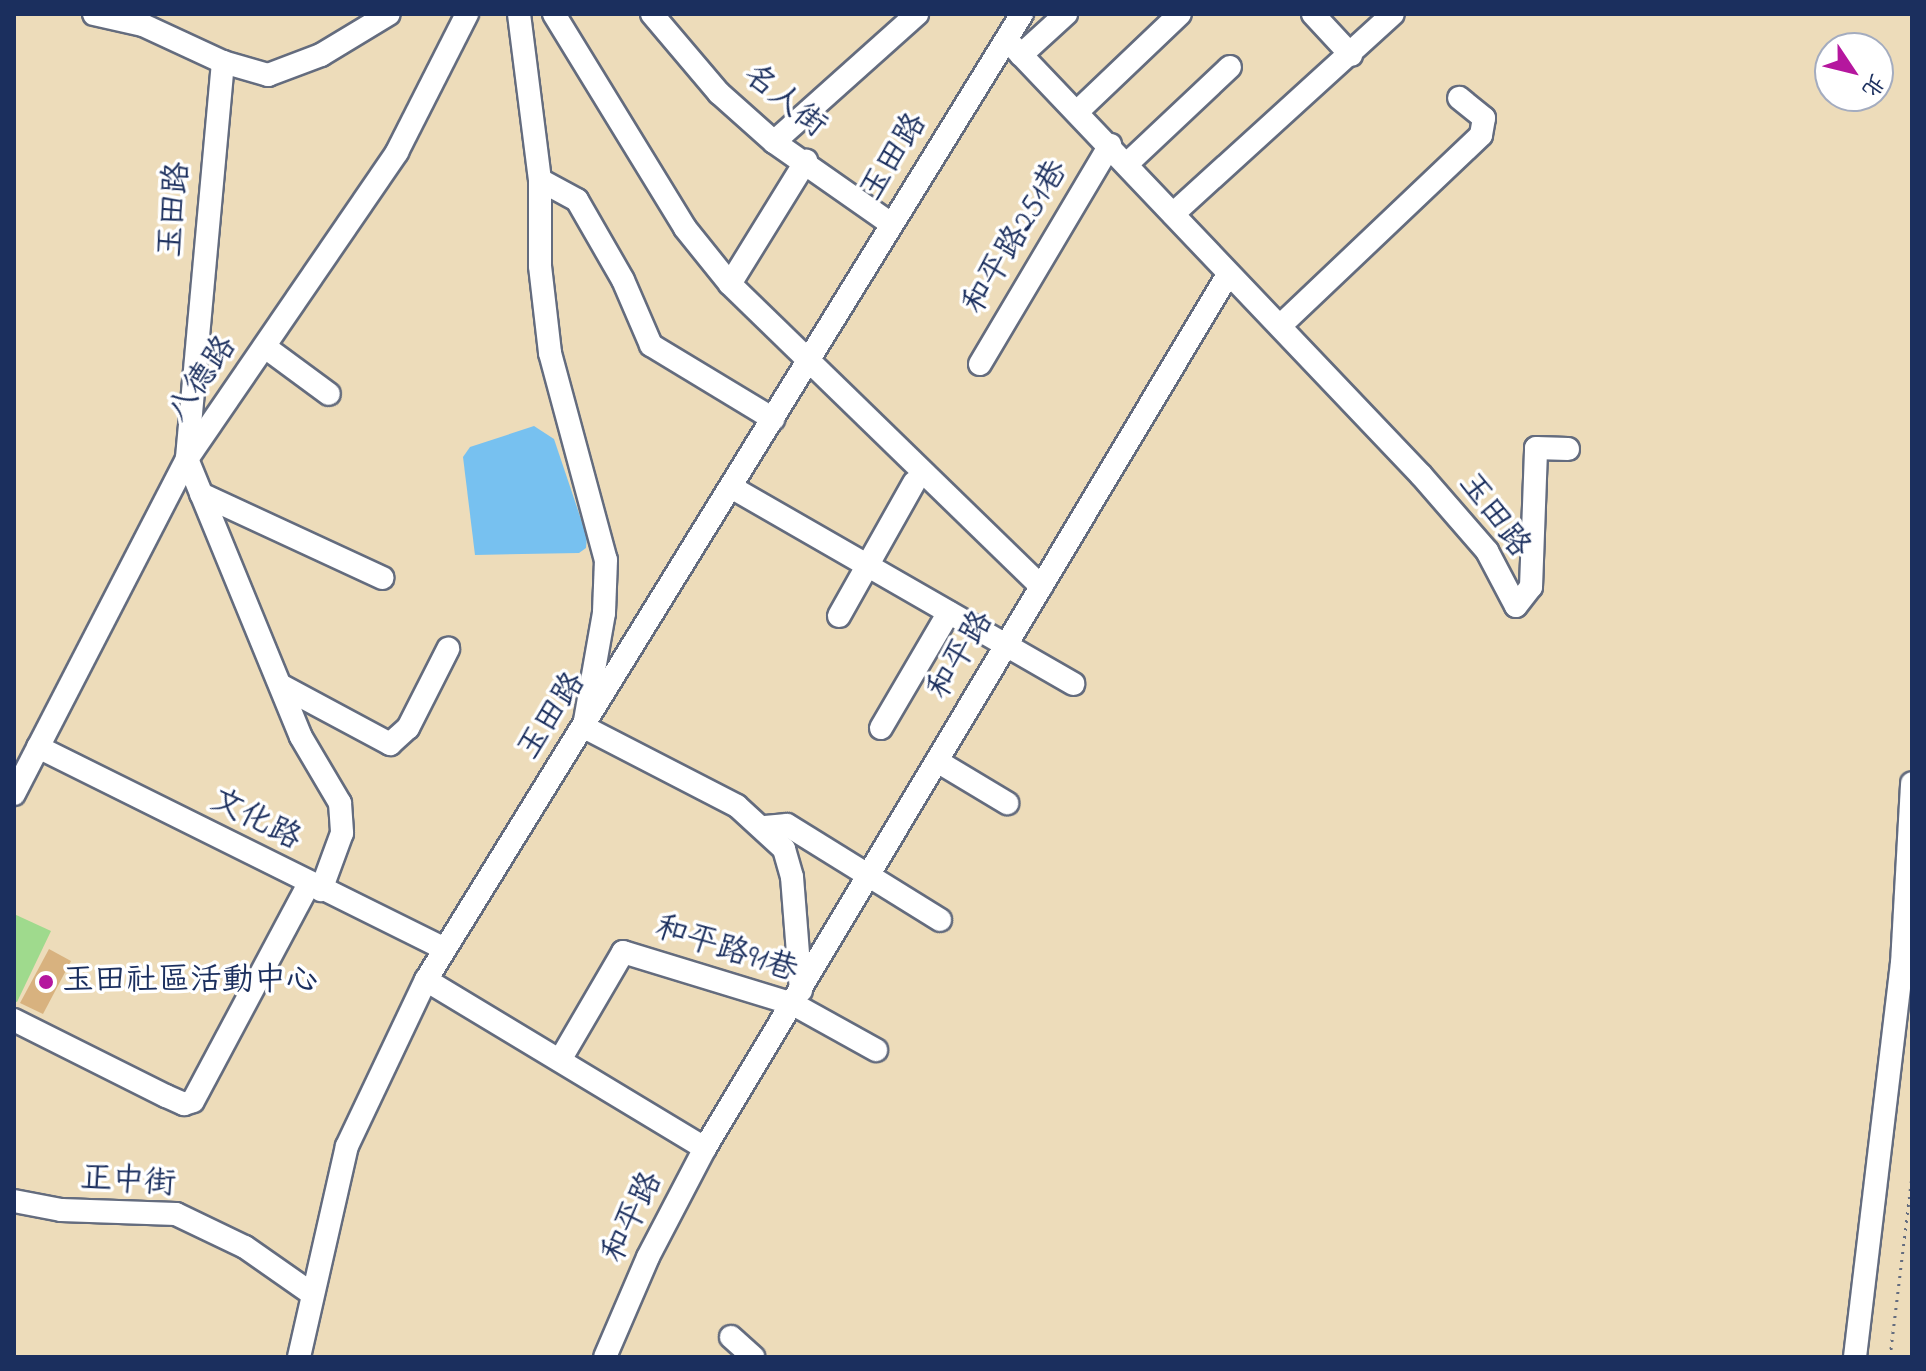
<!DOCTYPE html>
<meta charset="utf-8">
<style>
body{margin:0}
#map{position:relative;width:1926px;height:1371px;overflow:hidden;background:#eddcba;font-family:"Indie Flower","LXGW WenKai TC",sans-serif}
div>[style]{position:absolute}
[style*='--x']{left:calc(var(--x)*1px);top:calc(var(--y)*1px);width:calc(var(--w)*1px);rotate:calc(var(--a)*1deg)}
.green>*{inset:0;background:#9fda8d}
.water>*{inset:0;background:#77c1f0}
.building>*{inset:0;background:#d8b27f}
.path>*{height:3px;margin-top:-1.5px;transform-origin:0;background:repeating-linear-gradient(90deg,#646c7e 0 2px,transparent 0 8px)}
.roads{filter:drop-shadow(2px 0 #646c7e) drop-shadow(-2px 0 #646c7e) drop-shadow(0 2px #646c7e) drop-shadow(0 -2px #646c7e)}
.minor>*{height:22px;margin:-11px;padding:0 11px;transform-origin:11px;border-radius:11px;background:#fff}
.dots>*{width:22px;height:22px;translate:-50% -50%;box-sizing:border-box;border:4px solid #fff;border-radius:50%}
span{translate:-50% -50%;white-space:nowrap;text-align:center;line-height:1.15;-webkit-text-stroke:7px #fff;paint-order:stroke}
.street-label{font-size:32px;color:#1b2f5e}
.poi-label{font-size:32px;color:#1b2f5e}
.left{translate:0 -50%;text-align:left}
.frame{position:absolute;inset:0;border:16px solid #1b2f5e;pointer-events:none}
.north{position:absolute;left:1814px;top:32px;width:80px;height:80px;box-sizing:border-box;background:#fff;border:2px solid #a4acbf;border-radius:50%;rotate:125deg;font-size:22px;font-weight:700;line-height:32px;text-align:center;color:#1b2f5e}
.north::after{content:'';display:block;margin:auto;width:28px;height:36px;background:#b5179e;clip-path:polygon(50% 0,100% 100%,50% 72%,0 100%)}
</style>
<div id="map">
<div class="green">
<div style="clip-path:polygon(14px 914px,51px 931px,17px 1002px,14px 1001px)"></div>
</div>
<div class="water">
<div style="clip-path:polygon(534px 426px,554px 439px,587px 537px,586px 548px,579px 553px,475px 555px,463px 457px,470px 447px)"></div>
</div>
<div class="building">
<div style="clip-path:polygon(49px 949px,71px 961px,43px 1014px,20px 1003px)"></div>
</div>
<div class="path">
<div style="--x:1890;--y:1357;--w:183;--a:-83.1"></div>
</div>
<div class="roads">
<div class="minor">
<div style="--x:94;--y:14;--w:50;--a:12.7"></div>
<div style="--x:143;--y:25;--w:88;--a:24.8"></div>
<div style="--x:223;--y:62;--w:47;--a:16.1"></div>
<div style="--x:268;--y:75;--w:57;--a:-20.7"></div>
<div style="--x:321;--y:55;--w:79;--a:-31.1"></div>
<div style="--x:519;--y:14;--w:167;--a:82.8"></div>
<div style="--x:540;--y:180;--w:86;--a:90"></div>
<div style="--x:540;--y:266;--w:88;--a:83.4"></div>
<div style="--x:550;--y:353;--w:214;--a:74.9"></div>
<div style="--x:606;--y:560;--w:53;--a:92.2"></div>
<div style="--x:604;--y:613;--w:116;--a:100"></div>
<div style="--x:584;--y:727;--w:172;--a:27.3"></div>
<div style="--x:737;--y:806;--w:64;--a:42.5"></div>
<div style="--x:784;--y:849;--w:29;--a:74"></div>
<div style="--x:792;--y:877;--w:114;--a:85.5"></div>
<div style="--x:554;--y:14;--w:251;--a:58.5"></div>
<div style="--x:685;--y:228;--w:72;--a:51.2"></div>
<div style="--x:730;--y:284;--w:434;--a:44.2"></div>
<div style="--x:652;--y:14;--w:104;--a:49.7"></div>
<div style="--x:719;--y:93;--w:74;--a:41.7"></div>
<div style="--x:774;--y:142;--w:143;--a:35"></div>
<div style="--x:1313;--y:14;--w:56;--a:47.2"></div>
<div style="--x:1007;--y:40;--w:601;--a:46.42"></div>
<div style="--x:1421;--y:475;--w:101;--a:49"></div>
<div style="--x:1487;--y:551;--w:62;--a:62.2"></div>
<div style="--x:1516;--y:606;--w:24;--a:-52"></div>
<div style="--x:1531;--y:587;--w:139;--a:-87.9"></div>
<div style="--x:1536;--y:448;--w:32;--a:2"></div>
<div style="--x:1021;--y:55;--w:61;--a:-42.3"></div>
<div style="--x:223;--y:62;--w:399;--a:95.2"></div>
<div style="--x:187;--y:459;--w:300;--a:67.7"></div>
<div style="--x:301;--y:737;--w:77;--a:59.4"></div>
<div style="--x:340;--y:803;--w:30;--a:86"></div>
<div style="--x:342;--y:833;--w:61;--a:110.2"></div>
<div style="--x:1077;--y:112;--w:142;--a:-43.6"></div>
<div style="--x:774;--y:142;--w:192;--a:-41.8"></div>
<div style="--x:1128;--y:163;--w:140;--a:-43.3"></div>
<div style="--x:540;--y:180;--w:42;--a:28.4"></div>
<div style="--x:577;--y:200;--w:92;--a:60.1"></div>
<div style="--x:623;--y:280;--w:71;--a:66.7"></div>
<div style="--x:651;--y:345;--w:143;--a:31.2"></div>
<div style="--x:1173;--y:214;--w:297;--a:-42.3"></div>
<div style="--x:730;--y:284;--w:145;--a:-58.3"></div>
<div style="--x:1280;--y:326;--w:277;--a:-43.5"></div>
<div style="--x:1481;--y:135;--w:17;--a:-80"></div>
<div style="--x:1484;--y:118;--w:32;--a:-141"></div>
<div style="--x:265;--y:347;--w:79;--a:36.3"></div>
<div style="--x:980;--y:364;--w:255;--a:-59.3"></div>
<div style="--x:731;--y:487;--w:395;--a:29.9"></div>
<div style="--x:201;--y:494;--w:200;--a:24.8"></div>
<div style="--x:839;--y:616;--w:153;--a:-60.6"></div>
<div style="--x:282;--y:686;--w:123;--a:28.2"></div>
<div style="--x:390;--y:744;--w:24;--a:-42"></div>
<div style="--x:408;--y:728;--w:89;--a:-63.1"></div>
<div style="--x:881;--y:728;--w:134;--a:-59.6"></div>
<div style="--x:38;--y:747;--w:454;--a:26.4"></div>
<div style="--x:937;--y:761;--w:82;--a:31"></div>
<div style="--x:14;--y:794;--w:377;--a:-62.7"></div>
<div style="--x:187;--y:459;--w:372;--a:-55.6"></div>
<div style="--x:397;--y:152;--w:155;--a:-63.1"></div>
<div style="--x:765;--y:827;--w:22;--a:-5"></div>
<div style="--x:787;--y:825;--w:180;--a:31.8"></div>
<div style="--x:426;--y:980;--w:326;--a:31.1"></div>
<div style="--x:14;--y:1020;--w:170;--a:26.6"></div>
<div style="--x:166;--y:1096;--w:20;--a:24"></div>
<div style="--x:184;--y:1104;--w:9;--a:-18"></div>
<div style="--x:193;--y:1101;--w:246;--a:-61.9"></div>
<div style="--x:560;--y:1060;--w:125;--a:-59.7"></div>
<div style="--x:623;--y:952;--w:178;--a:17"></div>
<div style="--x:793;--y:1004;--w:95;--a:29"></div>
<div style="--x:14;--y:1201;--w:48;--a:10.8"></div>
<div style="--x:61;--y:1210;--w:115;--a:2"></div>
<div style="--x:176;--y:1214;--w:76;--a:25.6"></div>
<div style="--x:245;--y:1247;--w:82;--a:35"></div>
<div style="--x:731;--y:1337;--w:30;--a:42"></div>
<div style="--x:299;--y:1357;--w:216;--a:-77.2"></div>
<div style="--x:347;--y:1146;--w:184;--a:-64.6"></div>
<div style="--x:426;--y:980;--w:1135;--a:-58.33"></div>
<div style="--x:605;--y:1357;--w:109;--a:-66.7"></div>
<div style="--x:648;--y:1257;--w:123;--a:-62.4"></div>
<div style="--x:705;--y:1148;--w:1016;--a:-59.09"></div>
<div style="--x:1855;--y:1357;--w:396;--a:-83.2"></div>
<div style="--x:1902;--y:964;--w:181;--a:-86.8"></div>
</div>
</div>
<div class="dots">
<div style="left:46px;top:982px;background:#b5179e"></div>
</div>
<div class="street-label">
<span style="left:784px;top:102px;rotate:39deg">名人街</span>
<span style="left:895px;top:158px;rotate:-58deg">玉田路</span>
<span style="left:176px;top:210px;rotate:-85deg">玉田路</span>
<span style="left:1017px;top:238px;rotate:-59deg">和平路251巷</span>
<span style="left:203px;top:380px;rotate:-55deg">八德路</span>
<span style="left:1493px;top:516px;rotate:53deg">玉田路</span>
<span style="left:962px;top:656px;rotate:-59deg">和平路</span>
<span style="left:553px;top:717px;rotate:-57deg">玉田路</span>
<span style="left:255px;top:821px;rotate:27deg">文化路</span>
<span style="left:726px;top:951px;rotate:18deg">和平路91巷</span>
<span style="left:128px;top:1183px;rotate:4deg">正中街</span>
<span style="left:634px;top:1218px;rotate:-64deg">和平路</span>
</div>
<div class="poi-label">
<span class="left" style="left:62px;top:982px">玉田社區活動中心</span>
</div>
<div class="frame"></div>
<div class="north">北</div>
</div>
